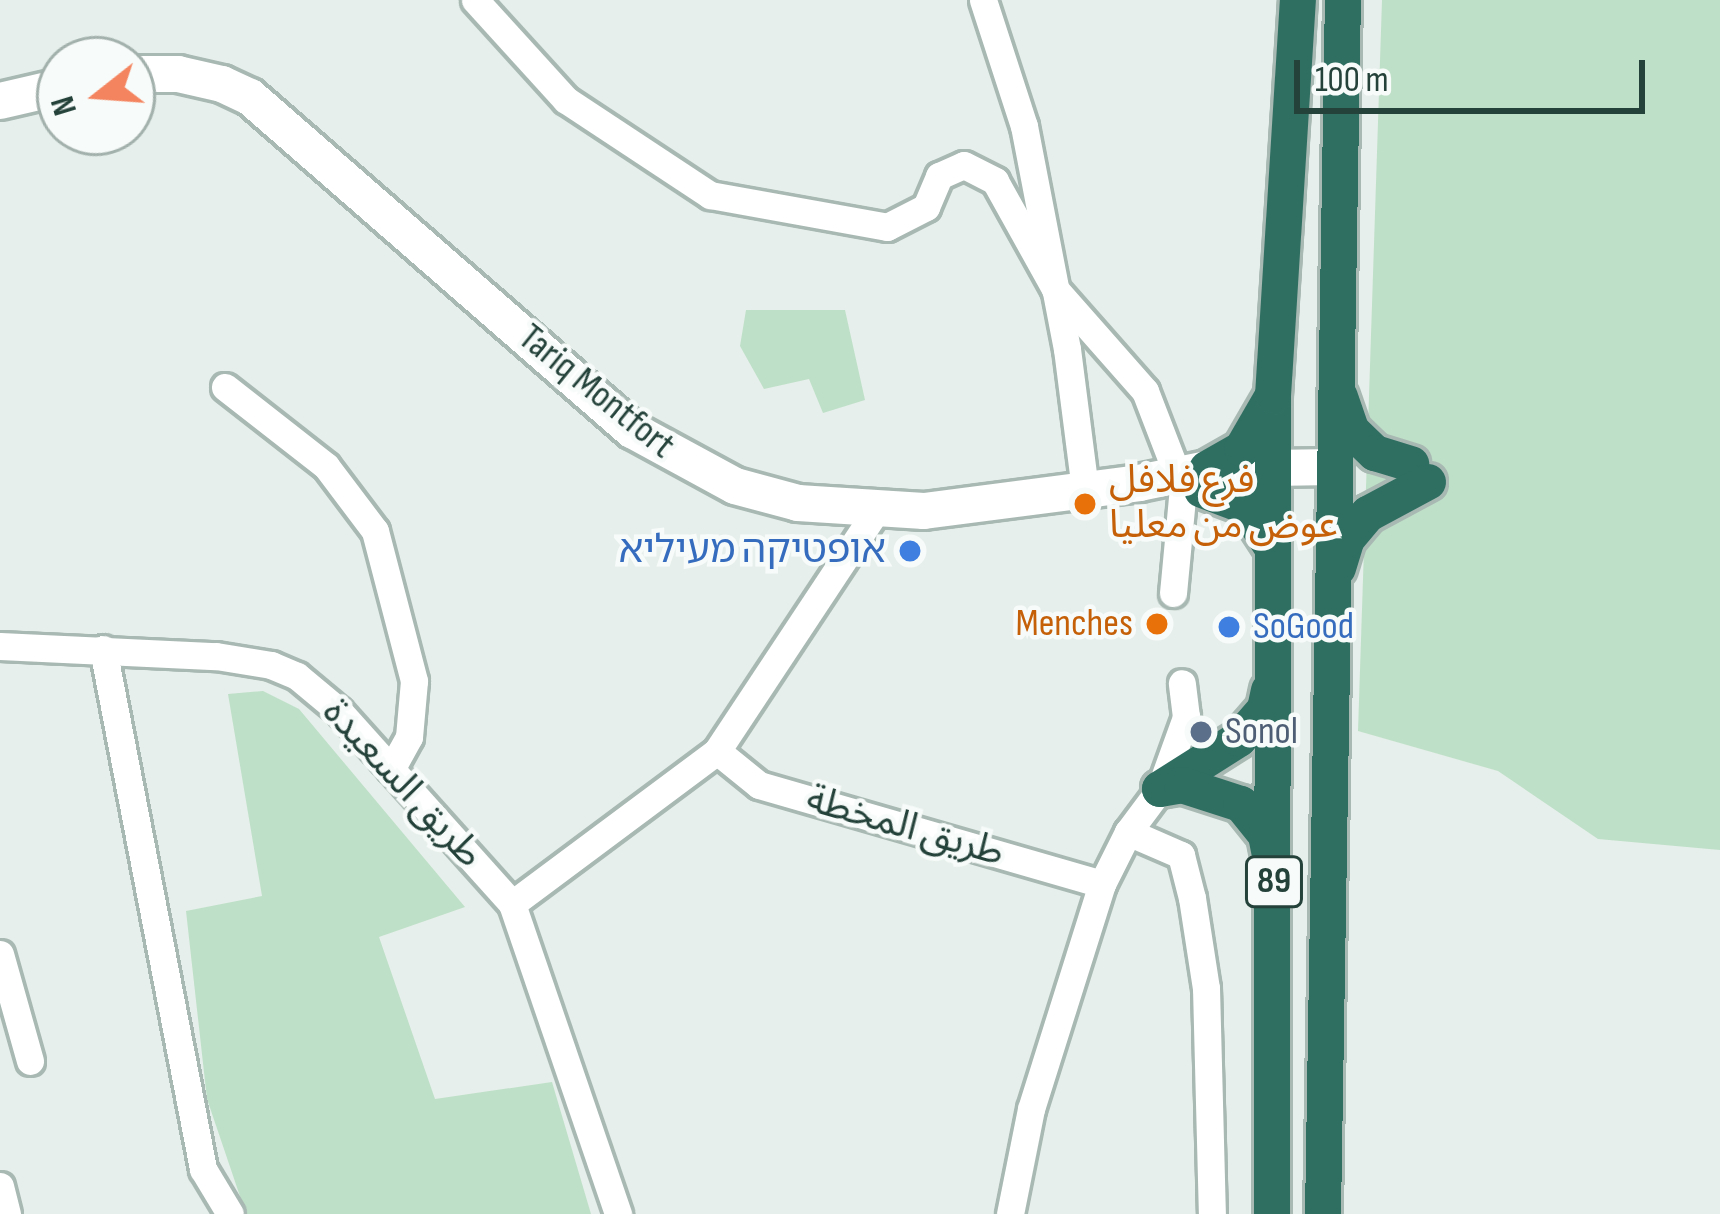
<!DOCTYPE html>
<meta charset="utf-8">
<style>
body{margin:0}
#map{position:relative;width:1720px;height:1214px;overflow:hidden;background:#e6efeb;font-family:"Sofia Sans Condensed","Noto Sans Arabic","Noto Sans Hebrew",sans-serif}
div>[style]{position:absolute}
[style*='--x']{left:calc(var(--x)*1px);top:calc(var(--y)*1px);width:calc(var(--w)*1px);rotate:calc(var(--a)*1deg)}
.green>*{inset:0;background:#bfe0c8}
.roads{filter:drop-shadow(3px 0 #a8b8b2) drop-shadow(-3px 0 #a8b8b2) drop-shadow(0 3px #a8b8b2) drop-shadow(0 -3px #a8b8b2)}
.street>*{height:27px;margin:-13.5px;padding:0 13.5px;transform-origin:13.5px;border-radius:13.5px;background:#fff}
.secondary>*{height:36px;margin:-18px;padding:0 18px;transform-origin:18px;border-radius:18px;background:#fff}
.highway>*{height:36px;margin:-18px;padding:0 18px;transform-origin:18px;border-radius:18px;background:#2f6f62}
.dots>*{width:33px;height:33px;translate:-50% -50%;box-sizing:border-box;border:6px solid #f7fbf9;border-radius:50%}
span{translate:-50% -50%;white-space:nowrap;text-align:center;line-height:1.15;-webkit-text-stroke:9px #f7fbf9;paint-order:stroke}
.shield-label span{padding:3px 9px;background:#f7fbf9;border:3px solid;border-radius:9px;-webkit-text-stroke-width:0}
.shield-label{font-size:36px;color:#24423a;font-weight:700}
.street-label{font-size:39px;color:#24423a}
.food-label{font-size:39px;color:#c56008}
.left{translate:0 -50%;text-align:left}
.right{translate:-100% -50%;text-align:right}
.shop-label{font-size:39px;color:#366cbe}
.service-label{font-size:39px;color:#4e5e75}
.north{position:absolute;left:36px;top:36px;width:120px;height:120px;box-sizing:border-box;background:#f7fbf9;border:3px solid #a3b1ad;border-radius:50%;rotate:253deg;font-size:33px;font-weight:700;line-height:48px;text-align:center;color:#24423a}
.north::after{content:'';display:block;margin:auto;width:42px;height:54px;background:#f4845f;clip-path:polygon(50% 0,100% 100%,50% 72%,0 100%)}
.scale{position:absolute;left:1294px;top:60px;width:351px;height:54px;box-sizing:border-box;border:6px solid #24423a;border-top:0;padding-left:15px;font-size:36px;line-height:42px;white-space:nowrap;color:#24423a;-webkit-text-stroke:9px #f7fbf9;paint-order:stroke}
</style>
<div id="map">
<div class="green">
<div style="clip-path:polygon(1382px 0,1720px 0,1720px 850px,1598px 839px,1498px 771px,1358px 731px)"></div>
<div style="clip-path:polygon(746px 310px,845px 310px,865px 400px,823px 413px,809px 379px,764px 389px,740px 346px)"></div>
<div style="clip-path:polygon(263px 691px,299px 709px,465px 907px,379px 937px,435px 1099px,552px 1082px,591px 1214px,246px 1214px,207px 1099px,186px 911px,262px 896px,228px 694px)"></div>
</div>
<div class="roads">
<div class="street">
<div style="--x:475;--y:0;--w:135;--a:47.7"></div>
<div style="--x:566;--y:100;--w:173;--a:33.4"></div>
<div style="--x:710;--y:195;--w:180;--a:10.2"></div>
<div style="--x:887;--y:227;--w:44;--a:-27.1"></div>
<div style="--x:926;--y:207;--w:34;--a:-67"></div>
<div style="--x:939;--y:176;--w:27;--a:-24"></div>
<div style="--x:964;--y:165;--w:35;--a:27"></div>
<div style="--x:995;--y:181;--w:124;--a:60.9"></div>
<div style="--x:1055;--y:289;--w:136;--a:48.6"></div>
<div style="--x:1145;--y:391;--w:89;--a:68.9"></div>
<div style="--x:983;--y:0;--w:133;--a:72"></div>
<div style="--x:1024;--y:126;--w:227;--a:79.1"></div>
<div style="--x:1067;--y:349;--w:142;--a:82.7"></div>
<div style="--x:225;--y:387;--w:128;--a:38"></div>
<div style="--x:326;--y:466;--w:81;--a:53"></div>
<div style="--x:375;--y:531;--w:155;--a:75.4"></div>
<div style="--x:414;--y:681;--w:56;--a:95.1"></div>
<div style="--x:409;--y:737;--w:37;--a:119"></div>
<div style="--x:1173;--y:593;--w:105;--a:-84.6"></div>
<div style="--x:0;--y:646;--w:216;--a:2.7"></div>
<div style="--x:216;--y:656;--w:56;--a:9.3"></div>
<div style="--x:271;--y:665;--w:28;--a:23"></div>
<div style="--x:297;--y:676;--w:55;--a:39.8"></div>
<div style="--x:339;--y:711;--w:259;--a:48.1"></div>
<div style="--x:512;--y:904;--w:328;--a:71.1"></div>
<div style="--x:103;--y:649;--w:530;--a:79.11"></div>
<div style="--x:203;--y:1169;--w:52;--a:59"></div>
<div style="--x:717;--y:751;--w:54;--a:39"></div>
<div style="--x:759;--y:785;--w:357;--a:16.1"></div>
<div style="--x:1128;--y:832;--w:58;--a:23.5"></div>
<div style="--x:1181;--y:855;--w:44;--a:75.7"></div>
<div style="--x:1192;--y:898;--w:91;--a:81.2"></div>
<div style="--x:1206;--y:988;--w:226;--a:88.5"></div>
<div style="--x:512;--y:904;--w:256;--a:-36.7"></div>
<div style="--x:717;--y:751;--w:288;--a:-56.5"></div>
<div style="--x:0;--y:954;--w:111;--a:74.3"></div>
<div style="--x:0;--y:1186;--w:29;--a:76"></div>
<div style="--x:1010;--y:1214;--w:107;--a:-78.7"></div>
<div style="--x:1031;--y:1109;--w:236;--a:-72.5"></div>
<div style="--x:1102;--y:884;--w:58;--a:-63.4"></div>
<div style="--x:1128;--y:832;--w:54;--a:-53.3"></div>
<div style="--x:1160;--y:789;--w:77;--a:-70.1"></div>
<div style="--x:1186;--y:717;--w:34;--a:-97"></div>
</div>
<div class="secondary">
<div style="--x:132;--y:74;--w:46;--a:0"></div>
<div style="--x:178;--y:74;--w:45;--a:12.8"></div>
<div style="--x:222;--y:84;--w:31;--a:25"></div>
<div style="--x:250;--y:97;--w:507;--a:41.08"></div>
<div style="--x:632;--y:430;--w:117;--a:28.5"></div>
<div style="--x:735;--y:486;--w:65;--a:15.1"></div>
<div style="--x:798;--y:503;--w:126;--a:3.6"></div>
<div style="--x:924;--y:511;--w:217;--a:-7.4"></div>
<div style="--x:1139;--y:483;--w:69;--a:-11.6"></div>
<div style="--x:1207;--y:469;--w:127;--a:-0.9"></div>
<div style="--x:0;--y:101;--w:62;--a:-13.1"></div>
</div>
<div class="highway">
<div style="--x:1340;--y:397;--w:36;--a:71"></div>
<div style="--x:1352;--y:431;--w:32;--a:44"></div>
<div style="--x:1375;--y:453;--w:38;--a:17"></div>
<div style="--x:1207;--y:469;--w:40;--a:-29.7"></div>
<div style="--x:1242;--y:449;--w:58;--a:-59.9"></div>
<div style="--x:1202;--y:490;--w:46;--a:20.4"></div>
<div style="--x:1245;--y:506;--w:51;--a:56.9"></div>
<div style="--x:1338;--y:568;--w:30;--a:-73"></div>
<div style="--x:1347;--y:539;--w:33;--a:-50"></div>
<div style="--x:1368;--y:514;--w:68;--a:-28.1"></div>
<div style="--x:1160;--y:789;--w:93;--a:-32.3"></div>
<div style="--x:1239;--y:739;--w:40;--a:-49"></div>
<div style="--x:1265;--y:709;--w:19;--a:-78"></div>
<div style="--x:1160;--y:789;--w:22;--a:-10"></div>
<div style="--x:1182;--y:785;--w:62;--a:17.9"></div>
<div style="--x:1241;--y:804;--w:40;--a:51"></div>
<div style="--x:1266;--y:835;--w:21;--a:79"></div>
<div style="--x:1272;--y:1214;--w:818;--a:-89.93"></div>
<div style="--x:1273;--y:396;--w:397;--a:-86.4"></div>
<div style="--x:1323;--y:1214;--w:1214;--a:-89.06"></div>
</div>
</div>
<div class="dots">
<div style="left:1085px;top:504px;background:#e8710a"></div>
<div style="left:910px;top:551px;background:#3f7fe0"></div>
<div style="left:1157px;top:624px;background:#e8710a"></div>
<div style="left:1229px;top:627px;background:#3f7fe0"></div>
<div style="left:1201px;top:732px;background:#5c6f8a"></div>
</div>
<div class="shield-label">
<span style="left:1274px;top:882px">89</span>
</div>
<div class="street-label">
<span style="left:596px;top:392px;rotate:39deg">Tariq Montfort</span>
<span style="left:402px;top:784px;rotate:47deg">طريق السعيدة</span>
<span style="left:905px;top:827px;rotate:16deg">طريق المخطة</span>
</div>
<div class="food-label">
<span class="left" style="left:1109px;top:504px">فرع فلافل<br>عوض من معليا</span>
<span class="right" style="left:1133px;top:624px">Menches</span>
</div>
<div class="shop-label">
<span class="right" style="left:886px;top:551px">אופטיקה מעיליא</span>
<span class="left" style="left:1253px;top:627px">SoGood</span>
</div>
<div class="service-label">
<span class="left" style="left:1225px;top:732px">Sonol</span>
</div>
<div class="north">N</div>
<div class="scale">100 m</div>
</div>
